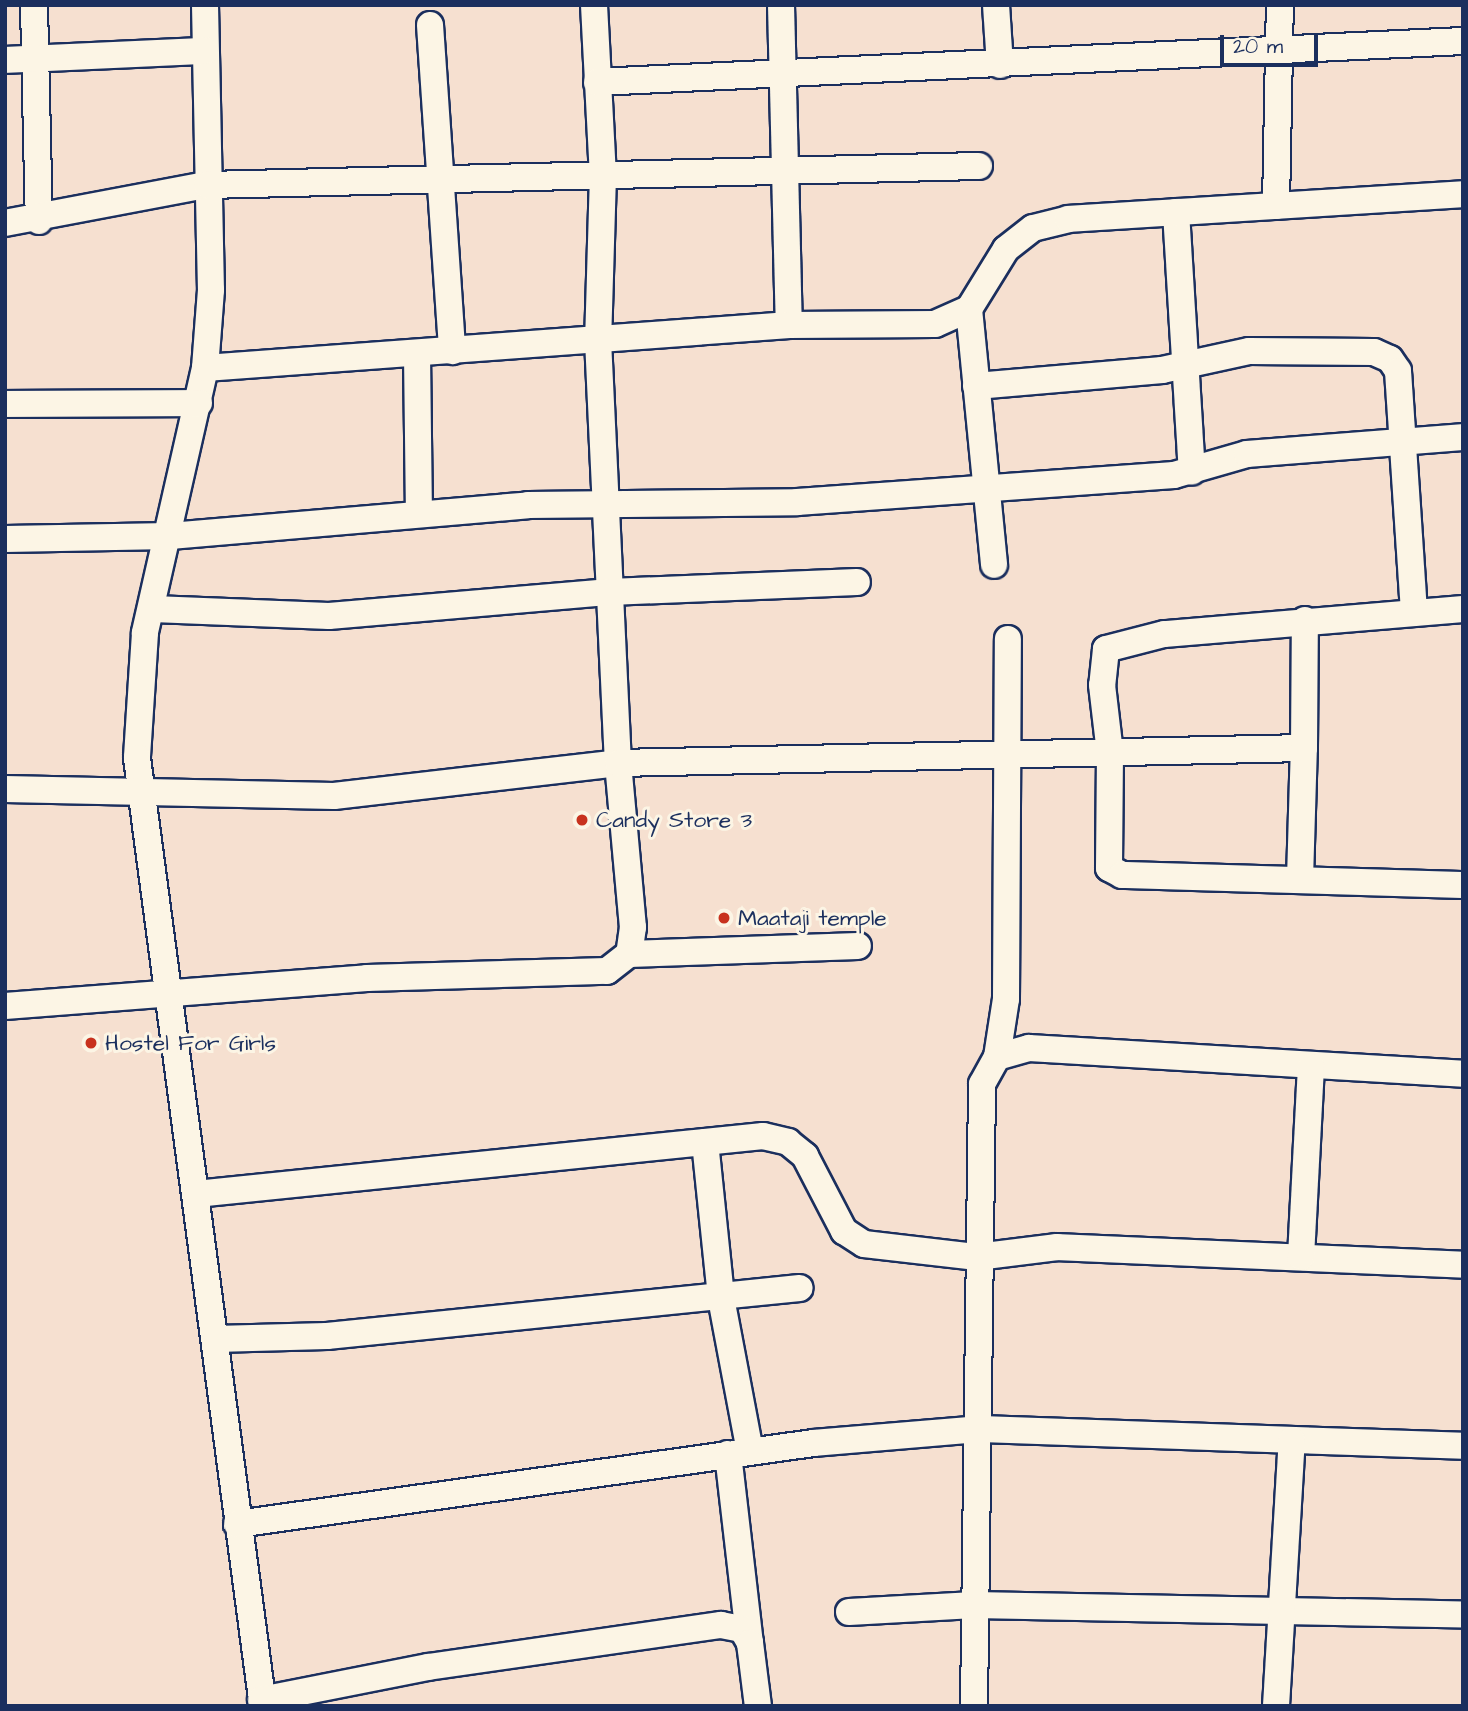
<!DOCTYPE html>
<style>
body{margin:0}
#map{position:relative;width:1468px;height:1711px;overflow:hidden;background:#f6e0d0;font-family:"Architects Daughter",sans-serif}
div>[style]{position:absolute}
[style*='--x']{left:calc(var(--x)*1px);top:calc(var(--y)*1px);width:calc(var(--w)*1px);rotate:calc(var(--a)*1deg)}
.roads{filter:drop-shadow(2px 0 #1b2f5e) drop-shadow(-2px 0 #1b2f5e) drop-shadow(0 2px #1b2f5e) drop-shadow(0 -2px #1b2f5e)}
.minor>*{height:26px;margin:-13px;padding:0 13px;transform-origin:13px;border-radius:13px;background:#fcf5e5}
.dots>*{width:19px;height:19px;translate:-50% -50%;box-sizing:border-box;border:4px solid #fcf5e5;border-radius:50%}
span{translate:-50% -50%;white-space:nowrap;text-align:center;line-height:1.15;-webkit-text-stroke:6px #fcf5e5;paint-order:stroke}
.poi-label{font-size:23px;color:#1b2f5e}
.left{translate:0 -50%;text-align:left}
.frame{position:absolute;inset:0;border:7px solid #1b2f5e;pointer-events:none}
.scale{position:absolute;left:1220px;top:35px;width:98px;height:32px;box-sizing:border-box;border:4px solid #1b2f5e;border-top:0;padding-left:9px;font-size:21px;line-height:24px;white-space:nowrap;color:#1b2f5e;-webkit-text-stroke:5px #fcf5e5;paint-order:stroke}
</style>
<div id="map">
<div class="roads">
<div class="minor">
<div style="--x:34;--y:5;--w:216;--a:88.7"></div>
<div style="--x:205;--y:5;--w:285;--a:88.8"></div>
<div style="--x:211;--y:290;--w:78;--a:94.4"></div>
<div style="--x:205;--y:368;--w:272;--a:102.8"></div>
<div style="--x:145;--y:633;--w:125;--a:93.7"></div>
<div style="--x:137;--y:758;--w:956;--a:82.43"></div>
<div style="--x:594;--y:5;--w:170;--a:87"></div>
<div style="--x:603;--y:175;--w:165;--a:91.7"></div>
<div style="--x:598;--y:340;--w:423;--a:87.3"></div>
<div style="--x:618;--y:763;--w:165;--a:84.8"></div>
<div style="--x:633;--y:927;--w:27;--a:98"></div>
<div style="--x:781;--y:5;--w:320;--a:88.6"></div>
<div style="--x:996;--y:5;--w:60;--a:86.2"></div>
<div style="--x:430;--y:25;--w:327;--a:86.1"></div>
<div style="--x:5;--y:60;--w:200;--a:-2.6"></div>
<div style="--x:597;--y:82;--w:867;--a:-2.71"></div>
<div style="--x:1276;--y:206;--w:201;--a:-88.9"></div>
<div style="--x:1176;--y:212;--w:260;--a:86.5"></div>
<div style="--x:5;--y:223;--w:206;--a:-10.7"></div>
<div style="--x:207;--y:185;--w:772;--a:-1.41"></div>
<div style="--x:969;--y:309;--w:257;--a:84.4"></div>
<div style="--x:417;--y:354;--w:160;--a:89.3"></div>
<div style="--x:205;--y:368;--w:586;--a:-4.21"></div>
<div style="--x:789;--y:325;--w:146;--a:-0.4"></div>
<div style="--x:935;--y:324;--w:37;--a:-24"></div>
<div style="--x:969;--y:309;--w:70;--a:-58.3"></div>
<div style="--x:1006;--y:249;--w:34;--a:-38"></div>
<div style="--x:1033;--y:228;--w:36;--a:-14"></div>
<div style="--x:1068;--y:219;--w:396;--a:-3.6"></div>
<div style="--x:976;--y:386;--w:187;--a:-4.9"></div>
<div style="--x:1162;--y:370;--w:89;--a:-12.3"></div>
<div style="--x:1249;--y:351;--w:125;--a:0.5"></div>
<div style="--x:1374;--y:352;--w:17;--a:24"></div>
<div style="--x:1390;--y:359;--w:14;--a:56"></div>
<div style="--x:1398;--y:371;--w:242;--a:86.2"></div>
<div style="--x:5;--y:404;--w:194;--a:-0.3"></div>
<div style="--x:5;--y:539;--w:165;--a:-1"></div>
<div style="--x:170;--y:536;--w:359;--a:-4.9"></div>
<div style="--x:528;--y:505;--w:269;--a:-0.6"></div>
<div style="--x:797;--y:502;--w:378;--a:-4.1"></div>
<div style="--x:1174;--y:475;--w:76;--a:-16"></div>
<div style="--x:1247;--y:454;--w:217;--a:-4.5"></div>
<div style="--x:153;--y:609;--w:176;--a:2.3"></div>
<div style="--x:329;--y:616;--w:282;--a:-4.9"></div>
<div style="--x:610;--y:592;--w:247;--a:-2.3"></div>
<div style="--x:1463;--y:609;--w:300;--a:175.2"></div>
<div style="--x:1164;--y:634;--w:60;--a:165.5"></div>
<div style="--x:1106;--y:649;--w:36;--a:96"></div>
<div style="--x:1102;--y:685;--w:68;--a:83.3"></div>
<div style="--x:1110;--y:753;--w:115;--a:90.5"></div>
<div style="--x:1109;--y:868;--w:15;--a:28"></div>
<div style="--x:1122;--y:875;--w:341;--a:1.7"></div>
<div style="--x:5;--y:789;--w:329;--a:1.2"></div>
<div style="--x:334;--y:796;--w:286;--a:-6.6"></div>
<div style="--x:618;--y:763;--w:686;--a:-1.25"></div>
<div style="--x:1304;--y:748;--w:128;--a:-89.6"></div>
<div style="--x:1300;--y:879;--w:131;--a:-88.3"></div>
<div style="--x:5;--y:1006;--w:363;--a:-4.4"></div>
<div style="--x:367;--y:978;--w:240;--a:-1.7"></div>
<div style="--x:607;--y:971;--w:28;--a:-38"></div>
<div style="--x:629;--y:954;--w:229;--a:-2"></div>
<div style="--x:997;--y:1057;--w:33;--a:-16"></div>
<div style="--x:1029;--y:1048;--w:435;--a:3.4"></div>
<div style="--x:705;--y:1142;--w:157;--a:84.1"></div>
<div style="--x:721;--y:1298;--w:156;--a:79.3"></div>
<div style="--x:196;--y:1194;--w:570;--a:-5.84"></div>
<div style="--x:763;--y:1136;--w:26;--a:13"></div>
<div style="--x:788;--y:1142;--w:22;--a:39"></div>
<div style="--x:805;--y:1156;--w:85;--a:62.5"></div>
<div style="--x:844;--y:1231;--w:24;--a:33"></div>
<div style="--x:864;--y:1244;--w:114;--a:6.6"></div>
<div style="--x:977;--y:1257;--w:81;--a:-7.1"></div>
<div style="--x:1057;--y:1247;--w:406;--a:2.5"></div>
<div style="--x:1301;--y:1257;--w:190;--a:-87"></div>
<div style="--x:215;--y:1339;--w:112;--a:-1.5"></div>
<div style="--x:327;--y:1336;--w:475;--a:-5.8"></div>
<div style="--x:728;--y:1454;--w:190;--a:83.4"></div>
<div style="--x:237;--y:1524;--w:582;--a:-8"></div>
<div style="--x:813;--y:1443;--w:169;--a:-4.8"></div>
<div style="--x:981;--y:1429;--w:482;--a:2"></div>
<div style="--x:849;--y:1612;--w:125;--a:-3.2"></div>
<div style="--x:974;--y:1605;--w:489;--a:1.1"></div>
<div style="--x:261;--y:1700;--w:170;--a:-11.2"></div>
<div style="--x:428;--y:1667;--w:296;--a:-8.2"></div>
<div style="--x:721;--y:1625;--w:21;--a:11"></div>
<div style="--x:742;--y:1629;--w:16;--a:60"></div>
<div style="--x:750;--y:1643;--w:64;--a:82.8"></div>
<div style="--x:974;--y:1706;--w:622;--a:-89.26"></div>
<div style="--x:982;--y:1084;--w:31;--a:-61"></div>
<div style="--x:997;--y:1057;--w:59;--a:-81.2"></div>
<div style="--x:1006;--y:999;--w:360;--a:-89.7"></div>
<div style="--x:1276;--y:1706;--w:266;--a:-86.6"></div>
</div>
</div>
<div class="dots">
<div style="left:582px;top:820px;background:#c8321e"></div>
<div style="left:724px;top:918px;background:#c8321e"></div>
<div style="left:91px;top:1043px;background:#c8321e"></div>
</div>
<div class="poi-label">
<span class="left" style="left:596px;top:820px">Candy Store 3</span>
<span class="left" style="left:738px;top:918px">Maataji temple</span>
<span class="left" style="left:105px;top:1043px">Hostel For Girls</span>
</div>
<div class="frame"></div>
<div class="scale">20 m</div>
</div>
